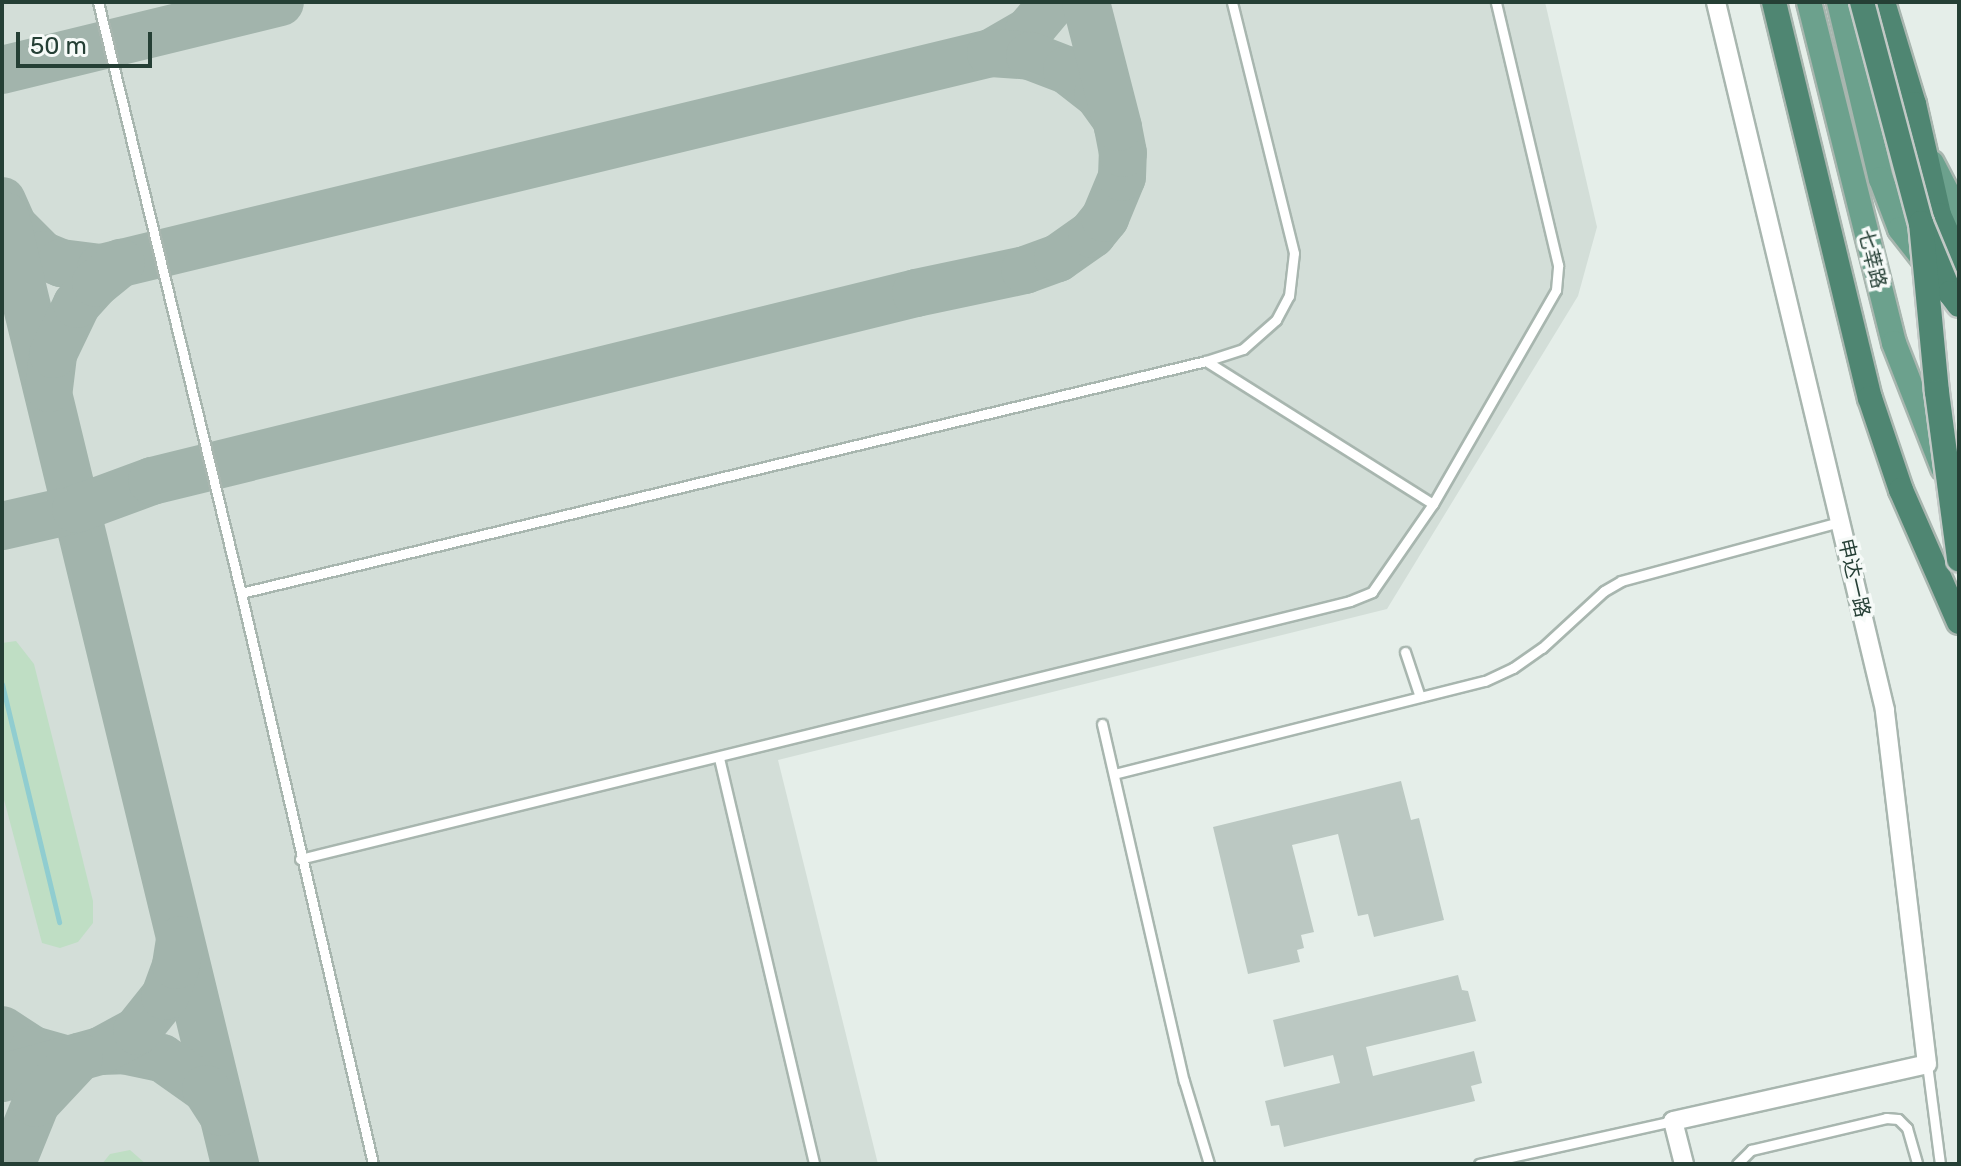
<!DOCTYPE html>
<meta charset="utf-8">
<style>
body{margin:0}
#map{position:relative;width:1961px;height:1166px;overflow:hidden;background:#e5eee9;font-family:Rubik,"Noto Sans SC",sans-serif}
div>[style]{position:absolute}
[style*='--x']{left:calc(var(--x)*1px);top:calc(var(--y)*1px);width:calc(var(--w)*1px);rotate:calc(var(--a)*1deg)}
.built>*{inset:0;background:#d3ded8}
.green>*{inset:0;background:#bfdec4}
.stream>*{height:5px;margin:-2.5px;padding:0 2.5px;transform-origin:2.5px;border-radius:2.5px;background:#90cdd0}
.taxiway>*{height:48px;margin:-24px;padding:0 24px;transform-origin:24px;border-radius:24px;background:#a2b4ac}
.building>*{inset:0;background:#bbc8c2}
.roads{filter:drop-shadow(2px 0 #a8b6af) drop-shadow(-2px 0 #a8b6af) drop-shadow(0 2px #a8b6af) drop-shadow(0 -2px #a8b6af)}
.service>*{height:9px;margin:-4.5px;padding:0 4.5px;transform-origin:4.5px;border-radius:4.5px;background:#fff}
.minor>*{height:18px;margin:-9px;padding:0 9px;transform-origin:9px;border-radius:9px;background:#fff}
.primary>*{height:24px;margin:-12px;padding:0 12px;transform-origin:12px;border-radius:12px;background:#6ca18d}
.trunk>*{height:24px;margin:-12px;padding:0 12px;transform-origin:12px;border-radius:12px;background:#4f8672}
.bridges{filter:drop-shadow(2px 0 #c2c9c6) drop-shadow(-2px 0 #c2c9c6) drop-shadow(0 2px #c2c9c6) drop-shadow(0 -2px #c2c9c6)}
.trunk-bridge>*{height:24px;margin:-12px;padding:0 12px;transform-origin:12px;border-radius:12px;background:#4f8672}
span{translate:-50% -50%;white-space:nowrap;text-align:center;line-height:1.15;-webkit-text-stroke:7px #f6faf8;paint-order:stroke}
.street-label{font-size:20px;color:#253f35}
.frame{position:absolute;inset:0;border:4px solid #253f35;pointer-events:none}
.scale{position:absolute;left:16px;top:32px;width:136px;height:36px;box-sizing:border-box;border:4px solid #253f35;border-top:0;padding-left:10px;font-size:24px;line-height:28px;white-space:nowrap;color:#253f35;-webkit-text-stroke:6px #f6faf8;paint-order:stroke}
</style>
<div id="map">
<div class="built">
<div style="clip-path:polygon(2px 2px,1545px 2px,1597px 227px,1578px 296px,1387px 609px,778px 760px,878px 1164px,2px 1164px)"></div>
</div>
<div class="green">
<div style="clip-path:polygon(16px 641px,34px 664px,93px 901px,93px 923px,78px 942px,60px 948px,42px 943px,2px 792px,2px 643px)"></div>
<div style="clip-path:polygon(130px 1150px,146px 1164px,102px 1164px,110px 1154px)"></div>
</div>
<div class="stream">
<div style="--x:2;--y:684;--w:245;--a:76.5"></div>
</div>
<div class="taxiway">
<div style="--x:991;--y:53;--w:44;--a:-30.1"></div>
<div style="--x:1029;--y:31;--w:38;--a:-50"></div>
<div style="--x:2;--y:70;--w:286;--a:-13.7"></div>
<div style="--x:2;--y:201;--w:27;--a:66"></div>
<div style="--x:13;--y:226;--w:41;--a:45"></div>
<div style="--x:42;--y:255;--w:21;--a:23"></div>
<div style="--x:61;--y:263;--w:40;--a:7.1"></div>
<div style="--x:101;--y:268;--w:916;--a:-13.58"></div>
<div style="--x:991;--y:53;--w:39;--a:4"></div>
<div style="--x:1030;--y:56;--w:40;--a:21"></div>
<div style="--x:1067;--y:70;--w:39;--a:38"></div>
<div style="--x:1098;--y:94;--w:26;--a:54"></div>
<div style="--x:5;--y:216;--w:976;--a:76.36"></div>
<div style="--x:49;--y:388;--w:34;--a:-83"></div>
<div style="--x:53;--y:354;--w:55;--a:-64.4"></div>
<div style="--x:77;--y:304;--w:28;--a:-48"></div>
<div style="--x:96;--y:283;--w:32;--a:-39"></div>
<div style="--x:2;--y:526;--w:76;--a:-12.9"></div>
<div style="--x:76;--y:509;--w:81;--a:-20.2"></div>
<div style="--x:152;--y:481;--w:787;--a:-13.82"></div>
<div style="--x:916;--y:293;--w:111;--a:-11.9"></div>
<div style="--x:1025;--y:270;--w:35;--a:-20"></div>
<div style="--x:1058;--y:258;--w:42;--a:-35.2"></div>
<div style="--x:1092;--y:234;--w:21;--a:-51"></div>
<div style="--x:1105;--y:218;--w:44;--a:-67.5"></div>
<div style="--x:1122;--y:177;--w:24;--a:-88"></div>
<div style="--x:1123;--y:153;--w:26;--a:-101"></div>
<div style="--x:1118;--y:127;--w:129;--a:-104.4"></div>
<div style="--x:2;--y:1030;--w:37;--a:33"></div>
<div style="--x:33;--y:1050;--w:35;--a:16"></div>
<div style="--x:100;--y:1051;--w:23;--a:-2"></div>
<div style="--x:123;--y:1050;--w:40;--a:12"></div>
<div style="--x:162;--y:1058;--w:54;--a:35.2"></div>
<div style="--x:206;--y:1089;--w:27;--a:57"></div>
<div style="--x:2;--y:1078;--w:102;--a:-15.4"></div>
<div style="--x:100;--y:1051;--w:42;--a:-28.4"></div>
<div style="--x:137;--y:1031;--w:45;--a:-51.3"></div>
<div style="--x:165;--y:996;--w:33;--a:-70"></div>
<div style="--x:176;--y:965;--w:25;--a:-81"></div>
<div style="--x:13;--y:1160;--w:61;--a:-68"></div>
<div style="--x:36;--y:1103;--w:63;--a:-46.9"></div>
</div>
<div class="building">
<div style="clip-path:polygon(1401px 781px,1411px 820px,1419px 818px,1444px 920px,1374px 937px,1368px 914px,1358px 916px,1338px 834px,1292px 845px,1314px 932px,1301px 935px,1304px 948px,1297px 950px,1300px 962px,1248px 974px,1213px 827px)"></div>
<div style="clip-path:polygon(1458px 975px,1462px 990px,1468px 991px,1476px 1021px,1366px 1047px,1373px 1076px,1474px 1051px,1482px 1083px,1471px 1086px,1475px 1101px,1284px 1147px,1279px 1125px,1271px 1126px,1265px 1101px,1340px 1083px,1333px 1055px,1284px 1067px,1273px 1020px)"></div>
</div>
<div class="roads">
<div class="service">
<div style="--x:98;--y:2;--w:608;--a:76.4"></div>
<div style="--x:241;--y:593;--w:586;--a:76.98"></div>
<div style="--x:1206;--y:361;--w:268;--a:32.2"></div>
<div style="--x:241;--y:593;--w:992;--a:-13.52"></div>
<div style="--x:1206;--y:361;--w:39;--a:-18"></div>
<div style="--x:1243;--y:349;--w:44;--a:-41.3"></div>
<div style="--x:1276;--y:320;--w:27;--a:-62"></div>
<div style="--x:1289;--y:296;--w:43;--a:-83.4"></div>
<div style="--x:1294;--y:253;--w:259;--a:-103.9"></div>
<div style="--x:1405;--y:652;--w:47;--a:71.6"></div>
<div style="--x:1102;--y:724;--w:366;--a:77.1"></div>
<div style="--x:1184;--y:1081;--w:87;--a:73.2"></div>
<div style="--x:719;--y:758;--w:417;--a:76.8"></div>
<div style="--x:1114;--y:774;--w:382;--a:-14.1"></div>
<div style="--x:1485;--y:681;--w:31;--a:-25"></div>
<div style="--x:1513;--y:668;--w:35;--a:-35"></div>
<div style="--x:1542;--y:648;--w:84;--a:-42.6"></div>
<div style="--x:1604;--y:591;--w:20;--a:-30"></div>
<div style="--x:1621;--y:581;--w:227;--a:-15.1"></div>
<div style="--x:300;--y:859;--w:1081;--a:-13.8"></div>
<div style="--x:1350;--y:601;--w:24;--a:-22"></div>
<div style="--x:1372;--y:592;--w:107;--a:-55.3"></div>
<div style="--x:1433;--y:504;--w:247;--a:-60.1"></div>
<div style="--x:1556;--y:290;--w:25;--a:-85"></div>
<div style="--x:1558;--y:265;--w:270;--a:-103.3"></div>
<div style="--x:1927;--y:1064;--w:101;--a:82.6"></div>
<div style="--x:1479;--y:1164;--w:199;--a:-12.5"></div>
<div style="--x:1737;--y:1164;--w:20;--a:-45"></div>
<div style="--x:1751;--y:1150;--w:139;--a:-13.3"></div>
<div style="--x:1886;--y:1118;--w:12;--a:5"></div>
<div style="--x:1898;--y:1119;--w:13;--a:45"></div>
<div style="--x:1907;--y:1128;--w:37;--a:74"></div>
</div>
<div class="minor">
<div style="--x:1684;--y:1164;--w:44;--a:-104.3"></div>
<div style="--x:1673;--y:1121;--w:260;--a:-12.6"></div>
<div style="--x:1927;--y:1064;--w:356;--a:-96.8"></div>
<div style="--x:1885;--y:710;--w:728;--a:-103.43"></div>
</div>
<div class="primary">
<div style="--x:1809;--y:2;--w:351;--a:76"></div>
<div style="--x:1894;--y:343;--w:134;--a:68.6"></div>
<div style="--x:1839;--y:2;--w:182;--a:76.7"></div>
<div style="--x:1881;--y:179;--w:53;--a:69.2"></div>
<div style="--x:1900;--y:229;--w:47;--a:51.9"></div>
<div style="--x:1929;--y:266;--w:33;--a:23"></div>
<div style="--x:1932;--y:163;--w:59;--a:62.6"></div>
</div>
<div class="trunk">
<div style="--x:1774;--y:2;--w:407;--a:76.4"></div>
<div style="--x:1870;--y:398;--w:97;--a:71.4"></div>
<div style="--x:1901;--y:490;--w:144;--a:66.3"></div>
<div style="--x:1883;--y:2;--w:107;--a:73.1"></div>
<div style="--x:1914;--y:104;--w:114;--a:77.3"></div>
<div style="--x:1939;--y:215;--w:49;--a:66"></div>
</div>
</div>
<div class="bridges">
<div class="trunk-bridge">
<div style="--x:1862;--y:2;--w:229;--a:75.1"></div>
<div style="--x:1921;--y:223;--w:76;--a:67.5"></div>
<div style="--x:1950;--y:293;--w:15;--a:53"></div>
<div style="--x:1921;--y:223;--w:170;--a:84.6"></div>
<div style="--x:1937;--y:392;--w:169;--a:82.5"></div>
</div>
</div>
<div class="street-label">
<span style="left:1872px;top:259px;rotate:76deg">七莘路</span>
<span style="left:1854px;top:578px;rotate:77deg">申达一路</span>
</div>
<div class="frame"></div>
<div class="scale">50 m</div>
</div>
